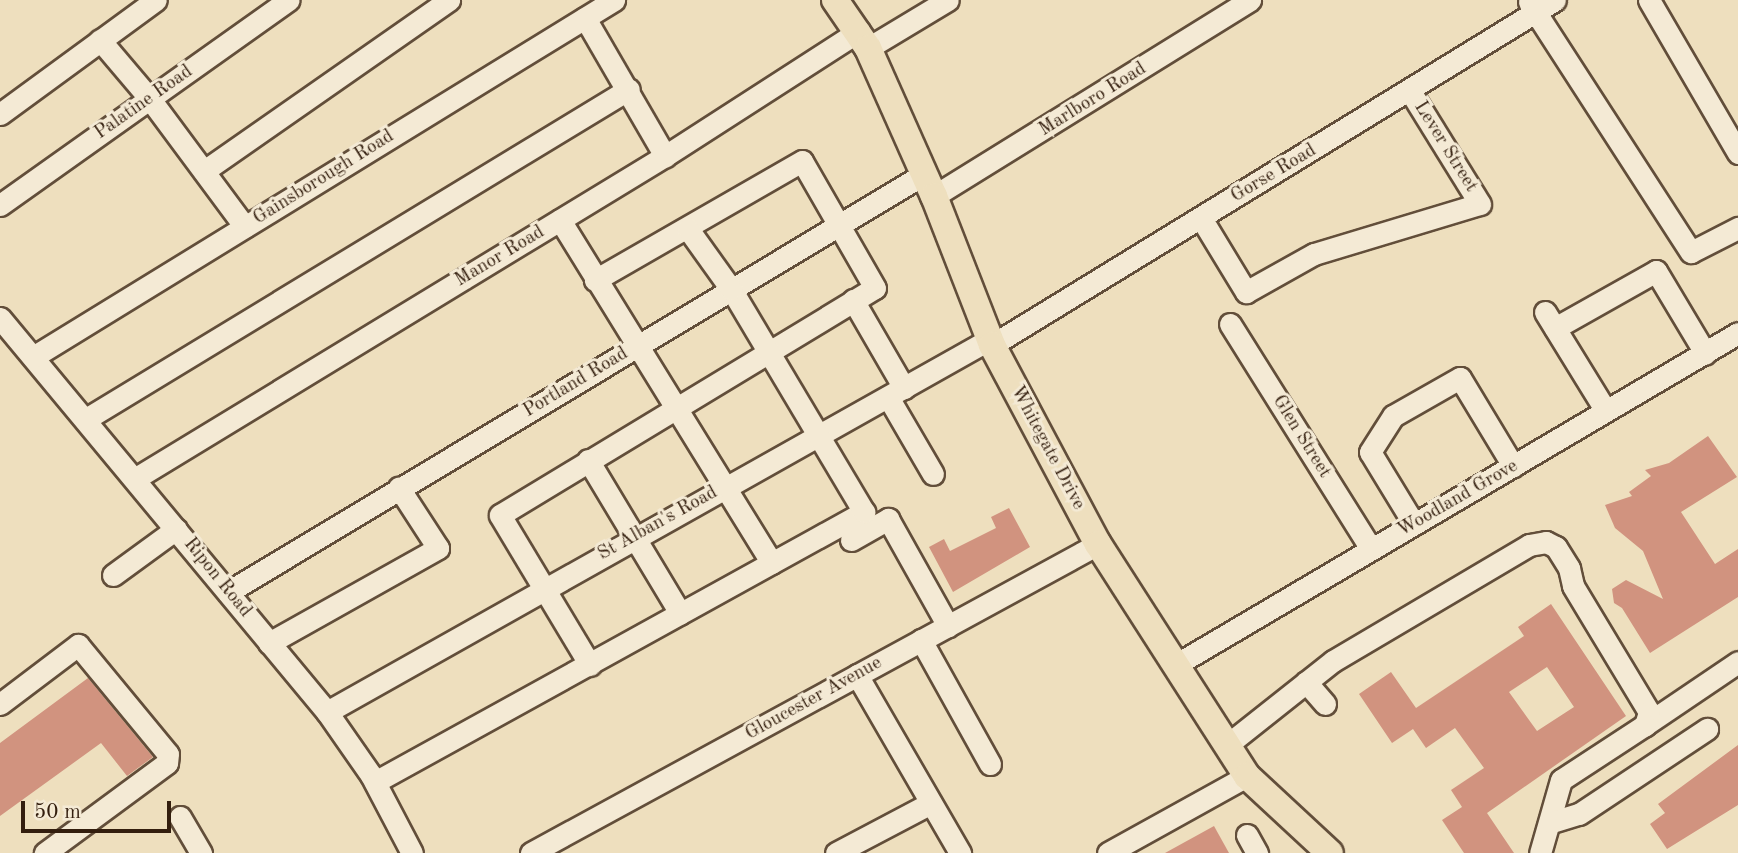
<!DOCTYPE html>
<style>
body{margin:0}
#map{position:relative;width:1738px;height:853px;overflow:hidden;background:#eedfbe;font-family:"Old Standard TT",serif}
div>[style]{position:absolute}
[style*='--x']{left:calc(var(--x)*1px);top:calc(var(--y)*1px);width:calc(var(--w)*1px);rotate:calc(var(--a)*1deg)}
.building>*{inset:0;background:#d1937f}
.roads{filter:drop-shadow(2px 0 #624e3a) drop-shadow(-2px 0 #624e3a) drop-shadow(0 2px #624e3a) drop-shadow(0 -2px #624e3a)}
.minor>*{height:21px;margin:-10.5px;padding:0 10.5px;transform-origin:10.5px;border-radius:10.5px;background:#f4ead5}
.major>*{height:26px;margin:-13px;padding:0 13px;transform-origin:13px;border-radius:13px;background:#eedfbe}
span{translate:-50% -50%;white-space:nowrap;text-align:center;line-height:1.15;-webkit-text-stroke:6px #f4ead5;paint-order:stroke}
.street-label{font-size:19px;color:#331e0e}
.scale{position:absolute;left:21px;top:801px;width:150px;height:32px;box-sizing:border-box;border:4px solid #331e0e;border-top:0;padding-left:9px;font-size:21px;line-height:24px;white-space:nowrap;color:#331e0e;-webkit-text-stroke:5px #f4ead5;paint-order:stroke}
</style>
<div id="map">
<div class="building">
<div style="clip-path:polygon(1708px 436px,1737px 477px,1681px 512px,1715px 564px,1738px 549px,1738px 597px,1650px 653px,1622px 608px,1614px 603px,1612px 589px,1626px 580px,1663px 599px,1643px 551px,1615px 528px,1605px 505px,1632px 496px,1629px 492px,1651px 476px,1645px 470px,1669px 463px)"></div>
<div style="clip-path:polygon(1009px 508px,1030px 547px,953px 592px,929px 547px,944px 539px,950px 551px,996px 528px,991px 517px)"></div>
<div style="clip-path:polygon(evenodd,1551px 604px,1626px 716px,1487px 813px,1514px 853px,1464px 853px,1442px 820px,1462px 807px,1451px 790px,1484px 768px,1455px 728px,1426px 748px,1413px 729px,1392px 743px,1359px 694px,1391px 672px,1416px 708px,1524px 636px,1518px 627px,1551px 604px,1547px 667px,1574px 707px,1537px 731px,1509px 692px,1547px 667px)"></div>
<div style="clip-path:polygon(88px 678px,153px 757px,127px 776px,101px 743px,0 816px,0 743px)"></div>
<div style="clip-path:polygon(1738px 745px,1738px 805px,1667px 849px,1650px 824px,1665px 813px,1658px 804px)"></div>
<div style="clip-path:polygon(1214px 826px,1229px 853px,1165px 853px)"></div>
</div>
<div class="roads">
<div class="minor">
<div style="--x:1649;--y:0;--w:177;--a:59.8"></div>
<div style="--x:1529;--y:2;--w:298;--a:57.1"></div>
<div style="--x:1691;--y:252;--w:53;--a:-27.1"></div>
<div style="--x:585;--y:18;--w:160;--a:59.9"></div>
<div style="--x:100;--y:40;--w:77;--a:49.7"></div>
<div style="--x:150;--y:99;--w:159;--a:53.4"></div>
<div style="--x:868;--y:48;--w:93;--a:-31"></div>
<div style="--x:0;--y:114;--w:193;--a:-36.2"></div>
<div style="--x:204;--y:171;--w:299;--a:-34.9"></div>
<div style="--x:934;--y:196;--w:372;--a:-31.8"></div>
<div style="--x:0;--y:205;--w:354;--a:-35.4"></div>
<div style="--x:1201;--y:218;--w:87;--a:58.7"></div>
<div style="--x:1246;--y:292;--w:78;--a:-29.2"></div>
<div style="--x:1314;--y:254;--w:173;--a:-16.8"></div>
<div style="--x:1480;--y:204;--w:133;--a:-121.8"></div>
<div style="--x:560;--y:220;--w:403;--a:58.3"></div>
<div style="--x:853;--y:300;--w:102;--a:59.9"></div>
<div style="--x:1545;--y:312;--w:116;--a:58.4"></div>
<div style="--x:0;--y:318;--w:512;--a:50.31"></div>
<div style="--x:327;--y:712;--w:77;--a:55.1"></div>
<div style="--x:371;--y:775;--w:88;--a:62.3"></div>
<div style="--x:1230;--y:324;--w:266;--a:57.9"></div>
<div style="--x:1555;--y:328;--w:116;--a:-29.4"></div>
<div style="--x:1656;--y:271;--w:96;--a:59.1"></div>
<div style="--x:992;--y:345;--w:660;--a:-31.5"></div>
<div style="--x:33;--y:357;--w:682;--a:-31.57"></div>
<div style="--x:888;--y:397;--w:89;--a:59.7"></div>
<div style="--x:86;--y:419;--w:635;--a:-31.29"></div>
<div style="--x:588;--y:460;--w:179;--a:59"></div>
<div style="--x:136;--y:478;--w:619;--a:-31.33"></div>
<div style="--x:665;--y:156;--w:231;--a:-32.8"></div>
<div style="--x:1414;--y:524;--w:84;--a:-121.4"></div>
<div style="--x:1370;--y:452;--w:43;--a:-57.4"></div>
<div style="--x:1393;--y:416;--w:77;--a:-29.6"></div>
<div style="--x:1460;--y:378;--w:103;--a:58.9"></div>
<div style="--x:851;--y:540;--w:43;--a:-29.6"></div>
<div style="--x:888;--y:519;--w:123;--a:60.7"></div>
<div style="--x:113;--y:575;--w:78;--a:-36.1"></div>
<div style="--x:228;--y:592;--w:812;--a:-30.99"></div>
<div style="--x:921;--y:640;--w:142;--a:60.9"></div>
<div style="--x:269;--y:643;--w:194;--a:-29.3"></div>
<div style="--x:438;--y:548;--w:72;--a:-123"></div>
<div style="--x:1177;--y:664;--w:651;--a:-30.54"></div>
<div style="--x:590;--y:665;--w:175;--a:-121"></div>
<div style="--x:500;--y:515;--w:438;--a:-31.2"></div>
<div style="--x:875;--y:288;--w:146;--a:-119.9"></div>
<div style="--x:802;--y:161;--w:239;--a:150.1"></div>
<div style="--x:857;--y:675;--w:206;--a:59.9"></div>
<div style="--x:1306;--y:682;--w:29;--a:49"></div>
<div style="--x:0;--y:704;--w:98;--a:-37.1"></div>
<div style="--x:78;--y:645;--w:141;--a:50.5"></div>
<div style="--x:168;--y:754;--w:9;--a:96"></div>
<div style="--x:167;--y:763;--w:152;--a:143.6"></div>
<div style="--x:327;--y:712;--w:761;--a:-29.36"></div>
<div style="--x:1645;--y:725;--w:112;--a:-34.1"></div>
<div style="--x:1227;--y:745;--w:135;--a:-38.4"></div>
<div style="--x:1333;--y:661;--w:228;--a:-30.6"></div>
<div style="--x:1529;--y:545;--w:17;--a:-10"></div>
<div style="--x:1546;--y:542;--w:11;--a:27"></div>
<div style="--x:1556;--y:547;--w:25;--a:58"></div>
<div style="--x:1569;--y:568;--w:18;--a:77"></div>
<div style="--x:1573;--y:586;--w:147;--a:58.9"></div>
<div style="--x:1649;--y:712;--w:14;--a:107"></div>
<div style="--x:1645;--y:725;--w:100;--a:146.8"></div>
<div style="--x:1561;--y:780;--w:76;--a:106"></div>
<div style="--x:375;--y:782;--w:559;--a:-28.91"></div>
<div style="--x:864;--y:512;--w:260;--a:-120.8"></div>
<div style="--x:731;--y:289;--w:74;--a:-125.6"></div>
<div style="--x:180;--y:817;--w:42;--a:59.7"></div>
<div style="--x:1552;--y:822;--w:28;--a:-17"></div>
<div style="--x:1579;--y:814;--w:154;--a:-33.6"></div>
<div style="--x:1247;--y:835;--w:21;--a:61"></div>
<div style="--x:531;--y:853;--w:646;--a:-28.59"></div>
<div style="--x:836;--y:853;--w:107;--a:-27.8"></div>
<div style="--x:1108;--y:853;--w:159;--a:-29"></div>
</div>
<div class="major">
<div style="--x:835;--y:0;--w:58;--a:55.5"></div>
<div style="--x:868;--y:48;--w:162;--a:66"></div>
<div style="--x:934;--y:196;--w:160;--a:68.7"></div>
<div style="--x:992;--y:345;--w:225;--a:62"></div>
<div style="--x:1098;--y:544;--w:276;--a:57.3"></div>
<div style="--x:1247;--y:776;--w:113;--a:42.9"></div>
</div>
</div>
<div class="street-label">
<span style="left:1093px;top:100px;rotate:-32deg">Marlboro Road</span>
<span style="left:144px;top:103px;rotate:-35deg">Palatine Road</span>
<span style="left:1445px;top:147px;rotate:58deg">Lever Street</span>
<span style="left:1274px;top:174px;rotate:-31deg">Gorse Road</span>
<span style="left:324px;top:178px;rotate:-32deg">Gainsborough Road</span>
<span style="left:500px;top:257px;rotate:-31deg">Manor Road</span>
<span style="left:576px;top:383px;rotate:-31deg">Portland Road</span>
<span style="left:1301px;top:437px;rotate:58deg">Glen Street</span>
<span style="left:1047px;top:448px;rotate:62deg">Whitegate Drive</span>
<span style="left:1458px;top:499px;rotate:-30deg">Woodland Grove</span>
<span style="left:658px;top:524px;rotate:-29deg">St Alban's Road</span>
<span style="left:217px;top:578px;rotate:51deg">Ripon Road</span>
<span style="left:814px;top:699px;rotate:-29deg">Gloucester Avenue</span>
</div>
<div class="scale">50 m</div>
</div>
